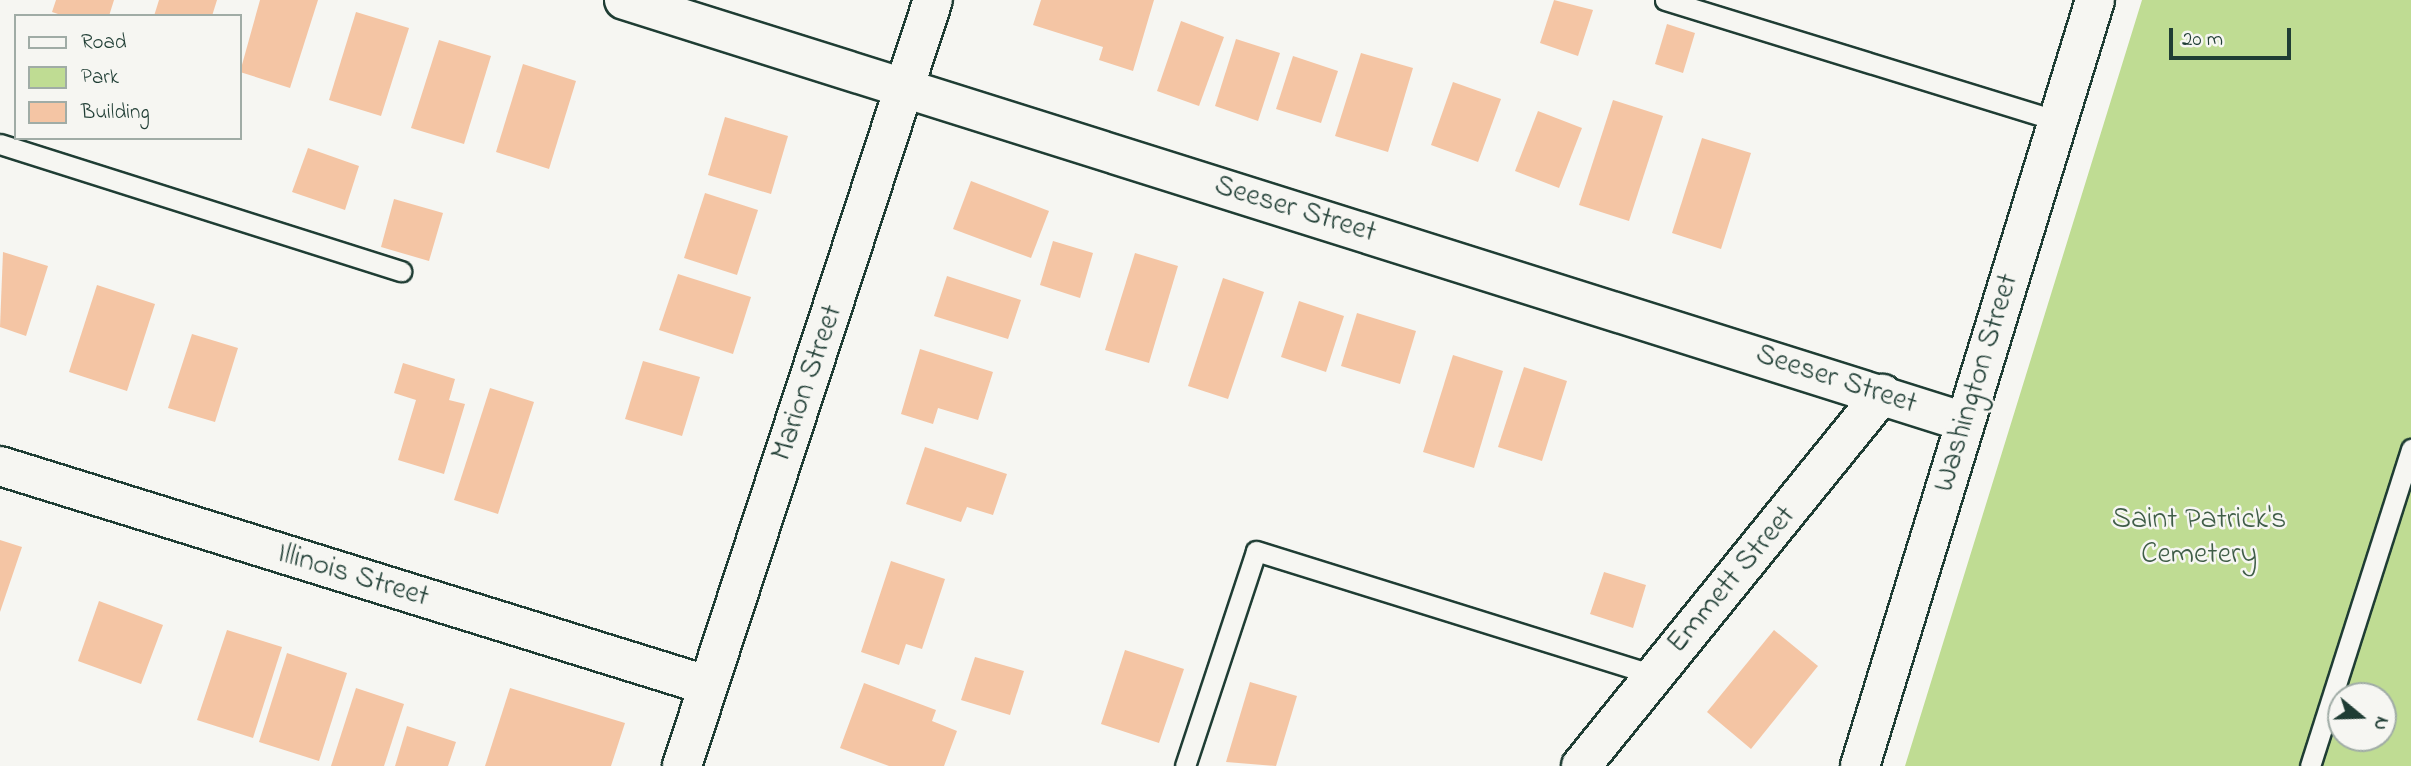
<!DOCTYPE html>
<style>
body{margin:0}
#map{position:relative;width:2411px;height:766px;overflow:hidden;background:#f6f6f2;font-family:"Indie Flower",sans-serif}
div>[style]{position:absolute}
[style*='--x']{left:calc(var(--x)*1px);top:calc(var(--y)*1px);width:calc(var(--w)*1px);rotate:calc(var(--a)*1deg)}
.green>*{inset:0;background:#bfdc93}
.building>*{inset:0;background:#f4c5a4}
.roads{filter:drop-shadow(2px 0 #1f3d34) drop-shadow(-2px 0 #1f3d34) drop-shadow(0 2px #1f3d34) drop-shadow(0 -2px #1f3d34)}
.service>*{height:19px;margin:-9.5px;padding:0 9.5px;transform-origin:9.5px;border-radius:9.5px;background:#f6f6f2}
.minor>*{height:38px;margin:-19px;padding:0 19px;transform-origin:19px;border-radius:19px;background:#f6f6f2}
.tertiary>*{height:38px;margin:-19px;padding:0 19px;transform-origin:19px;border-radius:19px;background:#f6f6f2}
span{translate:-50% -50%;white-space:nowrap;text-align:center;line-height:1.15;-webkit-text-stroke:5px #f6f6f2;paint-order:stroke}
.street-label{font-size:30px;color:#1f3d34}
.park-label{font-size:30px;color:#3f5d47}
.legend{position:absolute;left:14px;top:14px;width:228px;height:126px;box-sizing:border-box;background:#f6f6f2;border:2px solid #a0aca6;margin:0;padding:9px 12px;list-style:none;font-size:21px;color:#1f3d34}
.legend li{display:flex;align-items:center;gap:14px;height:35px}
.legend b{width:35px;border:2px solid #a0aca6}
.north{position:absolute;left:2327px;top:682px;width:70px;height:70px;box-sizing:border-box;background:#f6f6f2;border:2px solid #a0aca6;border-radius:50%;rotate:109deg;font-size:19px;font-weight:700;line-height:28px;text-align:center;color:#1f3d34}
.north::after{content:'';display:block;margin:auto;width:24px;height:32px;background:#1f3d34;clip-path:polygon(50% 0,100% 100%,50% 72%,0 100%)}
.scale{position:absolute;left:2169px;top:28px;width:122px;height:32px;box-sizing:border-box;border:4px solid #1f3d34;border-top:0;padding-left:9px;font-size:21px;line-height:24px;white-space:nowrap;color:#1f3d34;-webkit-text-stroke:5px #f6f6f2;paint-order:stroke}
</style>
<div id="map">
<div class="green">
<div style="clip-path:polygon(evenodd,2142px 0,2411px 0,2411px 766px,1905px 766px,2142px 0,2341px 696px,2383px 696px,2383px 738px,2341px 738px,2341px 696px)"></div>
</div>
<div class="building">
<div style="clip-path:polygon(56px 0,114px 0,109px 16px,64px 16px,52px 12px)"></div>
<div style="clip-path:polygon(159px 0,217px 0,212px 16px,154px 16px)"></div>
<div style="clip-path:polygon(260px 0,318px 0,290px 88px,240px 72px)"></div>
<div style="clip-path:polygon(1041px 0,1154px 0,1133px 71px,1099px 60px,1103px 47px,1033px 25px)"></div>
<div style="clip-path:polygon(1554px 0,1593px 10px,1578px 56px,1540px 43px)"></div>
<div style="clip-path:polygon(356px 12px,409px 28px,381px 116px,329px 100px)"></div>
<div style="clip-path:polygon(1181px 21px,1224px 37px,1199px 106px,1157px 91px)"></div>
<div style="clip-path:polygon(1667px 24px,1695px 33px,1683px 73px,1655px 64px)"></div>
<div style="clip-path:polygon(1236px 39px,1280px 53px,1258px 121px,1215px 106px)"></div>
<div style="clip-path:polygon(439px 40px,491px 56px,464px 144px,411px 128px)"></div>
<div style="clip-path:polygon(1361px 53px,1413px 68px,1388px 152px,1335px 136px)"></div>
<div style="clip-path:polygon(1293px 56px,1338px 71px,1321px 123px,1276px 109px)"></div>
<div style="clip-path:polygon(523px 64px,576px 81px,549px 169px,496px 152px)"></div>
<div style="clip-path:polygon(1453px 82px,1501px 99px,1478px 162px,1431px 145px)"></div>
<div style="clip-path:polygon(1613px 100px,1663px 116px,1629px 221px,1579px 205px)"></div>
<div style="clip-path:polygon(1538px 111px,1582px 128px,1559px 188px,1515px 171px)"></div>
<div style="clip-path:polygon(725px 117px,788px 136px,771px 194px,708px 175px)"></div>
<div style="clip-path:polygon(1702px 138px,1751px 153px,1721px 249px,1672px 233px)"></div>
<div style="clip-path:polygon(308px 148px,359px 166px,345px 210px,292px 192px)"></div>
<div style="clip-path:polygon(971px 181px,1049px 211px,1031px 258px,953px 229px)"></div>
<div style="clip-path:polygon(705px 193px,758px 210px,737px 275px,684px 258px)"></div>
<div style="clip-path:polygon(394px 199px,443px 213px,429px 261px,381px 247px)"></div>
<div style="clip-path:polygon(1053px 241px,1093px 253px,1080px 298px,1040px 285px)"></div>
<div style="clip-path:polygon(3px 252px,48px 266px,26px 336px,0 327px)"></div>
<div style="clip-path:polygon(1135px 253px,1178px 266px,1149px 363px,1105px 350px)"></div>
<div style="clip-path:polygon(678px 274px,751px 297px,733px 354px,659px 330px)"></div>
<div style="clip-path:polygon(947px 276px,1021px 300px,1008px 339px,934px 316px)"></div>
<div style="clip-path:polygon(1223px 278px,1264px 292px,1228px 399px,1188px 386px)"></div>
<div style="clip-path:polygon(97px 285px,155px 304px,127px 391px,69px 372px)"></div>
<div style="clip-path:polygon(1299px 301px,1344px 316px,1326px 372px,1281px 357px)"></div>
<div style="clip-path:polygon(1357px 313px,1416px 331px,1400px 384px,1341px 366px)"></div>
<div style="clip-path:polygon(192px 334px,238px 348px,215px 422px,168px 408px)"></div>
<div style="clip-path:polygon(920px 349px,993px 372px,978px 420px,938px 408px,933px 424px,901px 414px)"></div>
<div style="clip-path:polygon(1453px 355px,1503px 371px,1474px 468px,1423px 452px)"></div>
<div style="clip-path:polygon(643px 361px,700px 377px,682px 436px,625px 419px)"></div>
<div style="clip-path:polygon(403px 363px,455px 379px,449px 400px,465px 404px,444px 474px,398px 460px,416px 400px,394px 393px)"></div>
<div style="clip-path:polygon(1524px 367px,1567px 381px,1542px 461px,1498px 447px)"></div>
<div style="clip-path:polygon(490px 388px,534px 402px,498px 514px,454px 500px)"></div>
<div style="clip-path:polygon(925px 447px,1007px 474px,993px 515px,967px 507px,961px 522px,906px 504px)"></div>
<div style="clip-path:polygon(0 540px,22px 547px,0 612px)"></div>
<div style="clip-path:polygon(891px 561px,945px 579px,922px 649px,906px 644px,899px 665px,861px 652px)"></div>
<div style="clip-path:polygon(1604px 572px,1646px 585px,1633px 628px,1590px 614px)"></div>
<div style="clip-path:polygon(99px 601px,163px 625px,141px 684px,78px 661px)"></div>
<div style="clip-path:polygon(227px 630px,282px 647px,253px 738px,197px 720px)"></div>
<div style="clip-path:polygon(1774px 630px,1818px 666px,1751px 749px,1707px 712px)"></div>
<div style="clip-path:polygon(1125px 650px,1184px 669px,1159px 743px,1101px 724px)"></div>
<div style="clip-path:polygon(287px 653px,347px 673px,319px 761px,259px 742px)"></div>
<div style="clip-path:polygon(975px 657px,1024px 671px,1010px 715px,961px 700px)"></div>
<div style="clip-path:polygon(1250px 682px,1297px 696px,1276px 766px,1226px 762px)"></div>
<div style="clip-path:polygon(864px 683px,936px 710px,932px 721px,957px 731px,944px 766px,889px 766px,840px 748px)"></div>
<div style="clip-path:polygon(356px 688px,404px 704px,384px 766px,331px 766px)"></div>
<div style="clip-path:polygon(510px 688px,625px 723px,611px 766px,485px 766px)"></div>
<div style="clip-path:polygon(407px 726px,456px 742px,448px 766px,395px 766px)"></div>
</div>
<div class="roads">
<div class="service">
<div style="--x:1665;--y:0;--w:411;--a:17.1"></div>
<div style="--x:0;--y:144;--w:421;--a:17.6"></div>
<div style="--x:1185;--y:766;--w:226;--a:-71.7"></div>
<div style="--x:1256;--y:551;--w:415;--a:17.3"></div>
<div style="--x:2310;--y:766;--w:333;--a:-72.3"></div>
</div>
<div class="minor">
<div style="--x:624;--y:0;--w:1406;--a:17.47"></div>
<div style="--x:0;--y:466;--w:739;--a:17.23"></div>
<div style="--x:1581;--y:766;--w:479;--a:-51"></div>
<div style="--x:1860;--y:766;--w:801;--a:-72.94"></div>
</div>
<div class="tertiary">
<div style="--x:682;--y:766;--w:806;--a:-71.86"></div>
</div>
</div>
<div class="street-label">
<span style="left:1295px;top:210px;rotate:17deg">Seeser Street</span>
<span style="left:1836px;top:380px;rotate:18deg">Seeser Street</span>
<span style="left:808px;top:383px;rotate:-71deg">Marion Street</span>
<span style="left:1977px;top:383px;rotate:-73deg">Washington Street</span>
<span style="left:353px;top:576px;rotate:17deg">Illinois Street</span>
<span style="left:1732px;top:580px;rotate:-50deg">Emmett Street</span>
</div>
<div class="park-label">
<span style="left:2199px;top:537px">Saint Patrick's<br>Cemetery</span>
</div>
<ul class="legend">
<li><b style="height:9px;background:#f6f6f2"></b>Road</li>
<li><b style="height:19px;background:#bfdc93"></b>Park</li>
<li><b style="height:19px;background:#f4c5a4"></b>Building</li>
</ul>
<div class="north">N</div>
<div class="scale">20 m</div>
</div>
